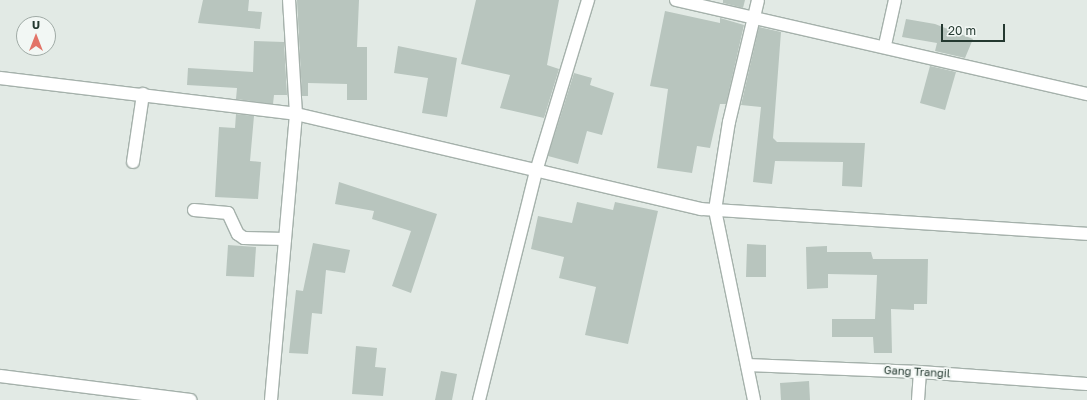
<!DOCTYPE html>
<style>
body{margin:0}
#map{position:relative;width:1087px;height:400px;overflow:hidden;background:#e2eae5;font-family:"Golos Text",sans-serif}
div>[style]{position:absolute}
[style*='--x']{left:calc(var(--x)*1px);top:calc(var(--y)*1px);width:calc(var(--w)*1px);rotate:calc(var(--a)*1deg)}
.building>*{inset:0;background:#b8c5be}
.roads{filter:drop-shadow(1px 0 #a5b1ab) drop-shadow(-1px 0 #a5b1ab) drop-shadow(0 1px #a5b1ab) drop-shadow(0 -1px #a5b1ab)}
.street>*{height:12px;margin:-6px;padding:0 6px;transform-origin:6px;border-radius:6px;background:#fff}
span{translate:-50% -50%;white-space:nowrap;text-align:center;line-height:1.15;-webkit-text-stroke:4px #f2f7f4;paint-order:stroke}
.street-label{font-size:11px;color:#243930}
.north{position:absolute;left:16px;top:16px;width:40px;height:40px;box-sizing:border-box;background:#f2f7f4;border:1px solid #a0aba6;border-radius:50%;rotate:0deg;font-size:11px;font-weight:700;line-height:16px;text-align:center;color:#243930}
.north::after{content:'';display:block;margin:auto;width:14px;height:18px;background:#e27468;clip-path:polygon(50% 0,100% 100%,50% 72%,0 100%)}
.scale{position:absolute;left:941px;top:24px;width:64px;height:18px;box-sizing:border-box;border:2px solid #243930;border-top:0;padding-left:5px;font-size:12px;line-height:14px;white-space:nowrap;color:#243930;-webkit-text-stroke:3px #f2f7f4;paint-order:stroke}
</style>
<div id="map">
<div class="building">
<div style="clip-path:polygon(203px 0,249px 0,248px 11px,262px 12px,260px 29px,198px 23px)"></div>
<div style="clip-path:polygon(297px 0,359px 0,357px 47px,367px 47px,367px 100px,347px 100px,347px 84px,308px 83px,308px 96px,302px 96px)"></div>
<div style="clip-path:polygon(476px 0,559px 0,547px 65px,559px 69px,544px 118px,500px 108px,510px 75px,461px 64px)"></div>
<div style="clip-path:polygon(723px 0,745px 0,743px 8px,723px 3px)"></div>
<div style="clip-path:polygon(665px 11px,720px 23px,720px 18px,744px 25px,726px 104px,720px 104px,710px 148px,697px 146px,692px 173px,657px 168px,668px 89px,650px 86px)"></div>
<div style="clip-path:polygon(906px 19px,935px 24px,973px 39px,965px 58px,935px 51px,937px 43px,902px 37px)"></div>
<div style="clip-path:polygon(759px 27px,781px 32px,773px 138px,777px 142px,865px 143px,862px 187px,842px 186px,843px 162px,775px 161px,772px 184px,753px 182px,761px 107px,741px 105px)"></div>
<div style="clip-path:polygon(254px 41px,284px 42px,287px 95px,274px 95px,273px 104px,236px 99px,237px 88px,187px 85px,188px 68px,253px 72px)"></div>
<div style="clip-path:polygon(398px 46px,457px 58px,447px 117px,422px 113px,428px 78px,394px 73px)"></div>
<div style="clip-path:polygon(930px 66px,956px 72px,945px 110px,920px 103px)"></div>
<div style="clip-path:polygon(574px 73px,592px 78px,590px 85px,614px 93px,602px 135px,587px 131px,578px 164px,548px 156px)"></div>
<div style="clip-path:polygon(236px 114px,254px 116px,250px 161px,261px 162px,258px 199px,215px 197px,219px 127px,235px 128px)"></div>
<div style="clip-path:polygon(339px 182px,437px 214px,411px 293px,392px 286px,411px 231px,372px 219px,374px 211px,335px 204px)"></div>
<div style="clip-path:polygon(577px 202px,613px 210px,615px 202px,658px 211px,628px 344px,585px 335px,596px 287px,559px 278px,564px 257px,531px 249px,538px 216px,572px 223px)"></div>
<div style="clip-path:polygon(313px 243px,350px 250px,345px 273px,326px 270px,322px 314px,312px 313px,308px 354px,289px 353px,296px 290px,303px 291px)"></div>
<div style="clip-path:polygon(747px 244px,766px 245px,766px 277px,746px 277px)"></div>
<div style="clip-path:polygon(228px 245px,256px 247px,254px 277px,226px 276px)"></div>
<div style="clip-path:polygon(827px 246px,827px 252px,871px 252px,873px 259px,928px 259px,927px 304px,914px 304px,914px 310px,891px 309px,892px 353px,874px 353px,873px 337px,832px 337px,832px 319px,875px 319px,877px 275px,828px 274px,828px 288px,807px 289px,806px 247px)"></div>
<div style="clip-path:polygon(356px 346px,377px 348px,375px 367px,386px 368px,383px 396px,352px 394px)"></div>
<div style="clip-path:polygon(441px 371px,457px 374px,452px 400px,435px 400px)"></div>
<div style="clip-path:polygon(809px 381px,810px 400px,781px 400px,780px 383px)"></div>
</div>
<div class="roads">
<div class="street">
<div style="--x:676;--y:0;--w:422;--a:12.9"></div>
<div style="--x:885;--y:45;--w:46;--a:-77.5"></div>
<div style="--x:0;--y:78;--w:298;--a:6.9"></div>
<div style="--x:296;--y:114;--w:416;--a:13.2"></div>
<div style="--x:701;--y:209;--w:387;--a:3.7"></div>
<div style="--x:133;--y:162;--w:69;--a:-81.6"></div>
<div style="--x:194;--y:210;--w:34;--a:5"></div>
<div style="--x:228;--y:213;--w:23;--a:65"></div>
<div style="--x:238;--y:234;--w:7;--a:34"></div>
<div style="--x:244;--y:238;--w:41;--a:1.4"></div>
<div style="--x:747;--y:365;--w:173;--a:2.3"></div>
<div style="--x:920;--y:372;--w:167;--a:4.1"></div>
<div style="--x:0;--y:376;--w:192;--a:7.2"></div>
<div style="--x:271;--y:400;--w:287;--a:-85"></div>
<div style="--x:296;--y:114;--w:114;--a:-93.5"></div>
<div style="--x:479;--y:400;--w:239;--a:-76"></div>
<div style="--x:537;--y:168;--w:176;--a:-73.1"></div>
<div style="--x:754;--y:400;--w:194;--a:-101.6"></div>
<div style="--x:715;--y:210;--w:89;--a:-81"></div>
<div style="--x:729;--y:122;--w:125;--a:-76.6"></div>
<div style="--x:918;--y:400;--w:28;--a:-86"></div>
</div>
</div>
<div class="street-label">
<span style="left:917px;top:372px;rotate:3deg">Gang Trangil</span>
</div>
<div class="north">U</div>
<div class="scale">20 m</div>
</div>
